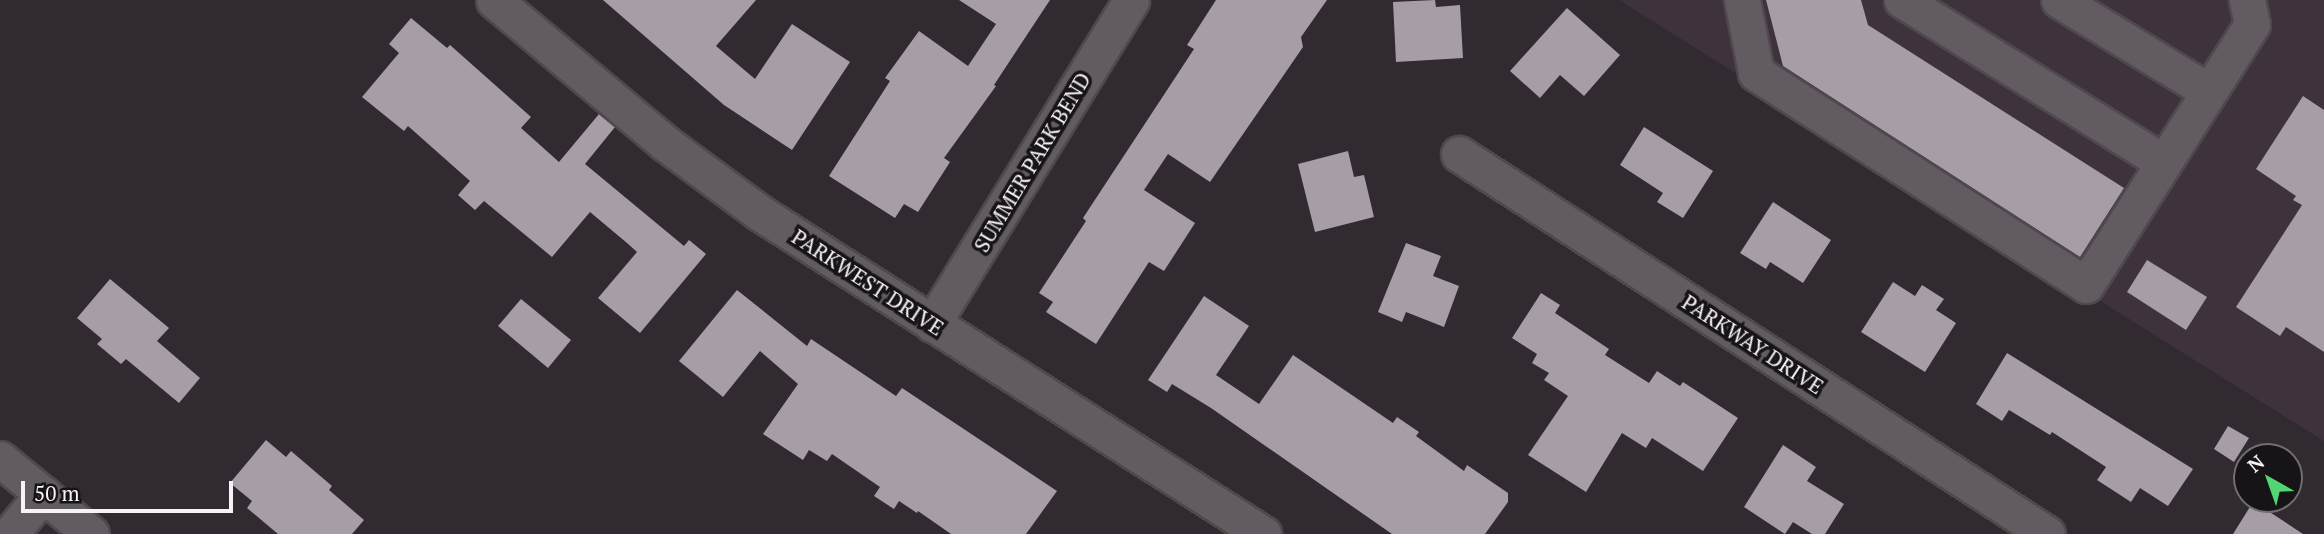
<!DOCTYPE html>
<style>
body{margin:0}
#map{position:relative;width:2324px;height:534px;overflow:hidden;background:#322a31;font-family:"PT Serif",serif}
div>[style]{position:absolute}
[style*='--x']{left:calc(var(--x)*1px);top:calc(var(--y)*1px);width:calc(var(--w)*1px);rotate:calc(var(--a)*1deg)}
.built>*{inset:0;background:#3e323d}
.building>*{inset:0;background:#a79da6}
.roads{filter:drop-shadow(2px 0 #4f494e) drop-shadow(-2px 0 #4f494e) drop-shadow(0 2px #4f494e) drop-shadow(0 -2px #4f494e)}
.minor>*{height:35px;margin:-17.5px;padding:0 17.5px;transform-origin:17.5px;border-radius:17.5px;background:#635b62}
span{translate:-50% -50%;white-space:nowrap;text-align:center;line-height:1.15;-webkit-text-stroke:7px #171417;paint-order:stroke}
.street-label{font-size:21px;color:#f7f2f7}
.north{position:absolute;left:2233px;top:443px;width:70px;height:70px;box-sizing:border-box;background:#171417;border:2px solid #716d71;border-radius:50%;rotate:320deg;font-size:19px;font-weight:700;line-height:28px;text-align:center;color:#f7f2f7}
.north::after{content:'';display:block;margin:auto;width:24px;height:32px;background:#52d673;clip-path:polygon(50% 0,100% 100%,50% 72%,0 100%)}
.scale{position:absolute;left:21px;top:481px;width:212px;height:32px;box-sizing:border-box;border:4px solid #f7f2f7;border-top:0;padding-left:9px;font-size:21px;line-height:24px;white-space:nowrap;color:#f7f2f7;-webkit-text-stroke:5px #171417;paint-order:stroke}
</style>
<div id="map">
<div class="built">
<div style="clip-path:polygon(1619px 0,2324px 0,2324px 441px)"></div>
</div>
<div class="building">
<div style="clip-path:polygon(603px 0,756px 0,716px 46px,755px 79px,792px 24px,850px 62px,792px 150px,724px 105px)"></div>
<div style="clip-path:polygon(959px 0,1050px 0,994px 85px,996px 86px,944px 158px,950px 162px,918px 212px,904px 204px,895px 218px,829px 176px,890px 81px,885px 78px,919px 31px,968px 66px,996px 24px)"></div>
<div style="clip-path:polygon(1216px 0,1327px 0,1301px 37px,1303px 47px,1210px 182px,1168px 154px,1144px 190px,1195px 223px,1164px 271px,1149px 262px,1096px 344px,1046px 312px,1053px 302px,1039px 293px,1086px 221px,1083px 218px,1194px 49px,1187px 45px)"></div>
<div style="clip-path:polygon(1435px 0,1436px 7px,1460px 5px,1463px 58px,1396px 62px,1393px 2px)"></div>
<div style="clip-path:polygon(1766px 0,1861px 0,1868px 25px,2124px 188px,2080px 257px,1783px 66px)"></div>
<div style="clip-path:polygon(1567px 8px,1620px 55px,1584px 96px,1560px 75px,1540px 98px,1510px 71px)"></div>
<div style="clip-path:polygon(411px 18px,447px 48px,450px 45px,531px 117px,521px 128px,559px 162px,599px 114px,615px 127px,585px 164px,684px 246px,689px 240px,706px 254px,640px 333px,598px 298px,637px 252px,627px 243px,590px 212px,552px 257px,484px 201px,475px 210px,458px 195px,470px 181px,408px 126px,404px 131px,362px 97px,399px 53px,389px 44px)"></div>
<div style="clip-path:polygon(2303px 96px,2324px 110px,2324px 352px,2286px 327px,2280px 336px,2236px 307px,2302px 205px,2293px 200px,2296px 196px,2256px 169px)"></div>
<div style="clip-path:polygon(1644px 127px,1713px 171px,1683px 218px,1657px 202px,1663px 193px,1620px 165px)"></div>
<div style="clip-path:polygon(1348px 151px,1354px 177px,1364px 175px,1374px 217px,1315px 232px,1298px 164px)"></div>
<div style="clip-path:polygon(1773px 202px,1831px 240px,1803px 283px,1770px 262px,1766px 269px,1740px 253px)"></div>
<div style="clip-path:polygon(1406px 243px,1441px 256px,1433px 276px,1459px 286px,1444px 327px,1406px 312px,1402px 322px,1378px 312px)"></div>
<div style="clip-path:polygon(2147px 260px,2207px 297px,2186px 330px,2127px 292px)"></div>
<div style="clip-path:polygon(110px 279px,169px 328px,157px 341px,200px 378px,179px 403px,126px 359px,121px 364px,97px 344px,102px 339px,77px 318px)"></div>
<div style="clip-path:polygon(1893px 282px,1915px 296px,1922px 285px,1944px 299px,1936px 310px,1956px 323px,1925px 372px,1861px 332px)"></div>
<div style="clip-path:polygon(737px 290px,807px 346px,811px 339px,896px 396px,902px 388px,1057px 491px,1026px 534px,951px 534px,918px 511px,917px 513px,899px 501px,894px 509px,874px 496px,880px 487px,832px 454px,827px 461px,809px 450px,803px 460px,763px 434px,798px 384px,760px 351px,723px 397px,679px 361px)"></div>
<div style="clip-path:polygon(1541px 293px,1560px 305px,1555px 313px,1609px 349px,1605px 355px,1649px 383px,1657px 371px,1680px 386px,1683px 382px,1738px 418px,1703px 471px,1652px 438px,1646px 448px,1622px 433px,1586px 492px,1528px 455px,1568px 396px,1544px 380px,1549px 373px,1532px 363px,1537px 354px,1512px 338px)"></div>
<div style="clip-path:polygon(1204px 296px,1249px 326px,1216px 375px,1259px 404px,1293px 355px,1393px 423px,1397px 417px,1419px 432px,1416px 436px,1464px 471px,1467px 465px,1508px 493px,1508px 502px,1485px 534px,1392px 534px,1211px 408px,1172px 384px,1167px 392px,1148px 380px)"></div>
<div style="clip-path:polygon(521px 299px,571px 340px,548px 368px,498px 326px)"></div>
<div style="clip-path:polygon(2007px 353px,2193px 469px,2168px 506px,2140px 488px,2131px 502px,2097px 480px,2106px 467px,2052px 432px,2050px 435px,2009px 410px,2002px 421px,1976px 404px)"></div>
<div style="clip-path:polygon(2228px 426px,2249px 438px,2234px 462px,2214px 449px)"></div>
<div style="clip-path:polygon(266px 440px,286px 457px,291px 451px,332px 486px,329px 490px,364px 520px,352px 534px,278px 534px,247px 508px,252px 501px,230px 483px)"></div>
<div style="clip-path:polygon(1783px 445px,1816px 467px,1807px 481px,1844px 504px,1825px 534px,1812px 534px,1793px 522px,1785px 534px,1744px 507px)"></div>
<div style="clip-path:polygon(2253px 502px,2262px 507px,2303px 534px,2233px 534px)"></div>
</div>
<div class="roads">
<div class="minor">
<div style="--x:494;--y:0;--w:223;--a:39.9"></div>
<div style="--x:665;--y:143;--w:118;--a:36.4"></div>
<div style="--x:760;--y:213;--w:597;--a:32.54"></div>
<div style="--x:1742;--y:0;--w:74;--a:79.1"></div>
<div style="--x:1756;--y:73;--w:392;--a:32.7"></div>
<div style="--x:2086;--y:285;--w:309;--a:-57.5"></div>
<div style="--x:2252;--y:24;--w:25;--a:-102"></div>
<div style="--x:1902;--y:0;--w:307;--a:31.8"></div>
<div style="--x:2059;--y:0;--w:175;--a:31.4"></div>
<div style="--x:1459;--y:154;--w:700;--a:32.87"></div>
<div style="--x:932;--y:324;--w:380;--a:-58.4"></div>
<div style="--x:0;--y:459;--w:118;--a:39.5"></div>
<div style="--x:10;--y:534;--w:52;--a:-50.5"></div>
</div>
</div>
<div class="street-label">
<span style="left:1032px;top:162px;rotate:-59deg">SUMMER PARK BEND</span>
<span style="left:868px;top:282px;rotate:33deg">PARKWEST DRIVE</span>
<span style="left:1753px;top:344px;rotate:33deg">PARKWAY DRIVE</span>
</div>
<div class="north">N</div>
<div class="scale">50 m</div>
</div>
